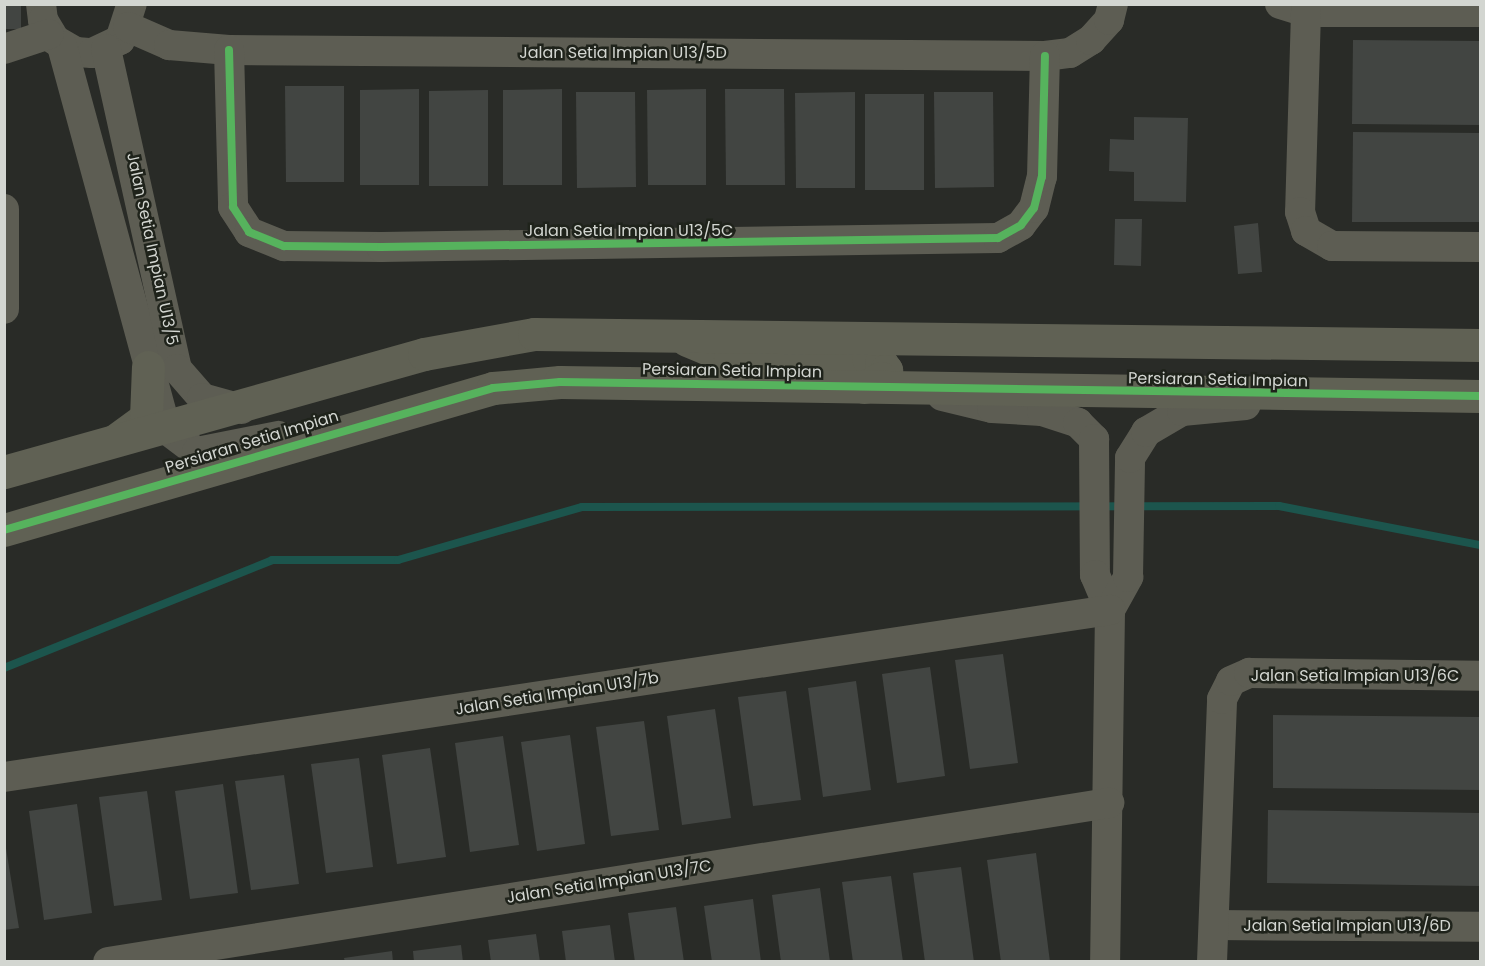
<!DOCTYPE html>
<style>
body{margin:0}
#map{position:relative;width:1485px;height:966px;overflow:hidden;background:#292b27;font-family:Poppins,sans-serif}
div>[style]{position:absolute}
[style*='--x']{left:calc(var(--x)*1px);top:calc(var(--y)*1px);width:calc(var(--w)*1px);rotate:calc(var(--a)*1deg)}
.stream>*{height:8px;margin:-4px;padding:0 4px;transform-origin:4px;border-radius:4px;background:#1c554d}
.building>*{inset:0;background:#424542}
.street>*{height:30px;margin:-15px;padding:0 15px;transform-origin:15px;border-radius:15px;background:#5d5d53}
.secondary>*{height:33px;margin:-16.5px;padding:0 16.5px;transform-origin:16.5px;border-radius:16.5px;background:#606154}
.cycleway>*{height:8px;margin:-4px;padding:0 4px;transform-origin:4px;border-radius:4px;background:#56b35d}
span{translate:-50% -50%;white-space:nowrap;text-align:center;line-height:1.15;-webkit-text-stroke:5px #1f231b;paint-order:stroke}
.street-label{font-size:16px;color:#d3d6d1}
.frame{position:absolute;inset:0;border:6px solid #d3d6d1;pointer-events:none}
</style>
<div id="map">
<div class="stream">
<div style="--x:4;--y:668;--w:289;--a:-21.9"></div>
<div style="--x:272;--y:560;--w:126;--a:0"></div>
<div style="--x:398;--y:560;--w:191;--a:-16.1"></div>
<div style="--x:582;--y:507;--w:697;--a:-0.08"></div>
<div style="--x:1279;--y:506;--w:205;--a:11"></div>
</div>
<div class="building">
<div style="clip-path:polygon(4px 4px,21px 4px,21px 29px,4px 29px)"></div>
<div style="clip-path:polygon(1353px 40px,1480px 41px,1480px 125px,1352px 124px)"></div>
<div style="clip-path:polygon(285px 86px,344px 86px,344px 182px,286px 182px)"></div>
<div style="clip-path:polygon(419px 89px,419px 185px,360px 185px,360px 90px)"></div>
<div style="clip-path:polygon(562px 89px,562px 185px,503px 185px,503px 90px)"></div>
<div style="clip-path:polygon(706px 89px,706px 185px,648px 185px,647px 90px)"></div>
<div style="clip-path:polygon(725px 89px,784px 89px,785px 185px,726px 185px)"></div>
<div style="clip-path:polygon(488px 90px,488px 186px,429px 186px,429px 91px)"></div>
<div style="clip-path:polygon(576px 92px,635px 92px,636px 187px,577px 188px)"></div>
<div style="clip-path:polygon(855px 92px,855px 188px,796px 188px,795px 93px)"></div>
<div style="clip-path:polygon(934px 92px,993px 92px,994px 187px,935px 188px)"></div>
<div style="clip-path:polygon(865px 94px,924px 94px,924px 190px,865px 190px)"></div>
<div style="clip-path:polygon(1134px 117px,1188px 118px,1186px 202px,1134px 201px,1134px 172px,1109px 171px,1110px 139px,1134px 140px)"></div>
<div style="clip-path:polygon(1353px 132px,1480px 133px,1480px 222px,1352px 222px)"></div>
<div style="clip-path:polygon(1115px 219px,1142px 219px,1141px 266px,1114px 265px)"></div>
<div style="clip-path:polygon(1258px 223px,1262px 272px,1238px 274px,1234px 226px)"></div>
<div style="clip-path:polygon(1003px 654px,1018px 763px,970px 769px,955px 660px)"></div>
<div style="clip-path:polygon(930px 667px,945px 776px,897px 783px,882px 674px)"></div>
<div style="clip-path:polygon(856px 681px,871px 790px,823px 797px,808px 688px)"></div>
<div style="clip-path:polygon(786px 691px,801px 800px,753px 806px,738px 697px)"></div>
<div style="clip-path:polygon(715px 709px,731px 818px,682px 825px,667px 716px)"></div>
<div style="clip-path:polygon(1273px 715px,1480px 717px,1480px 790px,1273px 788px)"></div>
<div style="clip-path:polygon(644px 721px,659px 830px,611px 836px,596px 727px)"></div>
<div style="clip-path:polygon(570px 735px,585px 844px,537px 851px,521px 742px)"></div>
<div style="clip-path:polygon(503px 736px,519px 845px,470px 852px,455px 743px)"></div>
<div style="clip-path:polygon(430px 748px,446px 857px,397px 864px,382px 755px)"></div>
<div style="clip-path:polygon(359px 758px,373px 867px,326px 873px,311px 764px)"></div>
<div style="clip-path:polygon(284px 775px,299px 884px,251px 890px,235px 781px)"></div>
<div style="clip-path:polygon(223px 784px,238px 893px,190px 899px,175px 791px)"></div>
<div style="clip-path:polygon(147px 791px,162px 900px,114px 906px,99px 797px)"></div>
<div style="clip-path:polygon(77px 804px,92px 913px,44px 920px,29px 811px)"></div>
<div style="clip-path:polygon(1268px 810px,1480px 813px,1480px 886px,1267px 883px)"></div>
<div style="clip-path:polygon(4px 836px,19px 928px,4px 930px)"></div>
<div style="clip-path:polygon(1036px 853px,1050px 962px,1001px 962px,987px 860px)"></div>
<div style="clip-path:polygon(961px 867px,974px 962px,925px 962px,913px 873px)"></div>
<div style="clip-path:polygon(891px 876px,903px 962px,853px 962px,842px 882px)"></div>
<div style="clip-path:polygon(820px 888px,830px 962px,781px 962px,772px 895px)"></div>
<div style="clip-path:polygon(753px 899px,761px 962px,712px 962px,704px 906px)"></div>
<div style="clip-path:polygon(676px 907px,684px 962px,635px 962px,628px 913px)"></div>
<div style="clip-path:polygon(610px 925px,615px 962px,566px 962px,562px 931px)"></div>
<div style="clip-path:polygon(536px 934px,540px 962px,491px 962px,488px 940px)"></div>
<div style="clip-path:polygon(461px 945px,463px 962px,414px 962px,413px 951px)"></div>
<div style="clip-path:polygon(392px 951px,393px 962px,345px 962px,344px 958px)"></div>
</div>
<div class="street">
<div style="--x:41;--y:4;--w:16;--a:83"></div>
<div style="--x:43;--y:20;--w:23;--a:59"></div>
<div style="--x:55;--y:40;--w:24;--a:30"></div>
<div style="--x:76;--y:52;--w:16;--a:4"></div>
<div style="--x:92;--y:53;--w:31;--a:-25"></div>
<div style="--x:120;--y:40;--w:38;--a:-72"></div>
<div style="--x:1280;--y:4;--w:27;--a:17"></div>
<div style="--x:1306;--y:12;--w:174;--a:0"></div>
<div style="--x:1306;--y:12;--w:200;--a:91.7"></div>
<div style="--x:1300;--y:212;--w:20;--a:72"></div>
<div style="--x:1306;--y:231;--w:30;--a:30"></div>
<div style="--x:1332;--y:246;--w:148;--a:0.4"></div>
<div style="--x:128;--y:27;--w:45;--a:23.7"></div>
<div style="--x:169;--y:45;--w:60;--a:4.8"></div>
<div style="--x:229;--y:50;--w:816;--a:0.42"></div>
<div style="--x:1045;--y:56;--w:25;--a:-7"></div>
<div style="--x:1070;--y:53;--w:25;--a:-32"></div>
<div style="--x:1091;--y:40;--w:27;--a:-48"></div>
<div style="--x:1109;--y:20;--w:16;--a:-76"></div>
<div style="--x:62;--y:46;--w:397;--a:74.8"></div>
<div style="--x:166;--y:429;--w:39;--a:37"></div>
<div style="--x:197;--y:452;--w:83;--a:-11.2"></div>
<div style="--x:4;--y:49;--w:47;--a:-18.4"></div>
<div style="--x:106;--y:49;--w:328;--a:77.5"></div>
<div style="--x:177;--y:369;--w:38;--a:49"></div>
<div style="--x:202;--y:398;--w:41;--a:15.4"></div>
<div style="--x:229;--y:50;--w:157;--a:88.5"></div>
<div style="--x:233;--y:207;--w:30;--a:57"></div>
<div style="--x:249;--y:232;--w:38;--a:22"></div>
<div style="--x:284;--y:246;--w:97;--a:0.6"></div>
<div style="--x:381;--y:247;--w:617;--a:-0.84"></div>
<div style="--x:998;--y:238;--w:26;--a:-29"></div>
<div style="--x:1021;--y:225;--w:21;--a:-53"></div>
<div style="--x:1034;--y:208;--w:32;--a:-76"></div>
<div style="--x:1042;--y:177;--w:121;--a:-88.6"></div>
<div style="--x:4;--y:209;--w:100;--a:90"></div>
<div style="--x:942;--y:396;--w:51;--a:13.5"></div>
<div style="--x:992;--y:408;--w:50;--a:3.4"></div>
<div style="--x:1042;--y:411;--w:38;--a:18"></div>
<div style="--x:1078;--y:423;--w:23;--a:45"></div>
<div style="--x:1094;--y:439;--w:136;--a:89.6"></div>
<div style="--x:1095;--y:575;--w:38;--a:67"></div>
<div style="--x:1110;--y:610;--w:352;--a:90.8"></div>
<div style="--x:1110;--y:610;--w:38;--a:-61"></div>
<div style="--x:1128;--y:577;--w:119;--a:-89"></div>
<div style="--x:1130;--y:458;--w:31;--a:-58"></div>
<div style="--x:1146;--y:432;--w:42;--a:-30.3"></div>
<div style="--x:1182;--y:411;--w:64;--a:-5.4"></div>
<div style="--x:4;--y:777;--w:1119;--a:-8.59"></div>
<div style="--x:1214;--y:925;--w:266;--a:0.4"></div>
<div style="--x:108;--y:962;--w:1014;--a:-9.03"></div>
<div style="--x:1212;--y:962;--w:263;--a:-87.8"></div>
<div style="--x:1222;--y:699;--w:20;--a:-63"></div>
<div style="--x:1231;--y:681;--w:20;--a:-24"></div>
<div style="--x:1249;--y:673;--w:231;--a:0.7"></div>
</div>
<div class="secondary">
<div style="--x:687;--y:340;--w:47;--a:22.7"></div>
<div style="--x:730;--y:358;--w:138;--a:0"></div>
<div style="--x:868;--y:358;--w:14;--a:21"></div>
<div style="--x:881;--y:363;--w:9;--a:54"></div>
<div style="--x:886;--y:370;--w:9;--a:122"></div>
<div style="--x:881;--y:378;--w:19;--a:152"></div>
<div style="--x:117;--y:439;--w:36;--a:-36"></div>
<div style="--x:146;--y:418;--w:51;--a:-87.8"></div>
<div style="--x:4;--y:472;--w:436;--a:-15.7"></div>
<div style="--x:424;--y:354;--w:112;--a:-10.3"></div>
<div style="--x:534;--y:334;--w:946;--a:0.67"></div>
<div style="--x:4;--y:530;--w:509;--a:-16.19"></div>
<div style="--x:493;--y:388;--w:67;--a:-5.1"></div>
<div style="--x:560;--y:382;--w:920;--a:0.87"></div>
</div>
<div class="cycleway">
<div style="--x:229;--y:50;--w:157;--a:88.5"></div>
<div style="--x:233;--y:207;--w:30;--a:57"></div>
<div style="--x:249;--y:232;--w:38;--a:22"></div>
<div style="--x:284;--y:246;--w:97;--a:0.6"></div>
<div style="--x:381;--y:247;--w:617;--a:-0.84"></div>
<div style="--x:998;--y:238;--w:26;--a:-29"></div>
<div style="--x:1021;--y:225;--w:21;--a:-53"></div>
<div style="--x:1034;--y:208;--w:32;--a:-76"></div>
<div style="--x:1042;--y:177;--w:121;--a:-88.6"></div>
<div style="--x:4;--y:530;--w:509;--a:-16.19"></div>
<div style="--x:493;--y:388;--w:67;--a:-5.1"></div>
<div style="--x:560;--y:382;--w:920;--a:0.87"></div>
</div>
<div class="street-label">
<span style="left:623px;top:53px">Jalan Setia Impian U13/5D</span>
<span style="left:629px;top:231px">Jalan Setia Impian U13/5C</span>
<span style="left:152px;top:249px;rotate:78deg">Jalan Setia Impian U13/5</span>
<span style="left:732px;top:371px;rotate:1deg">Persiaran Setia Impian</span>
<span style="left:1218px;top:380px;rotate:1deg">Persiaran Setia Impian</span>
<span style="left:252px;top:442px;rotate:-17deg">Persiaran Setia Impian</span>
<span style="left:1355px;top:676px">Jalan Setia Impian U13/6C</span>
<span style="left:557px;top:694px;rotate:-9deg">Jalan Setia Impian U13/7b</span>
<span style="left:609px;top:882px;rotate:-9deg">Jalan Setia Impian U13/7C</span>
<span style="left:1347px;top:926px">Jalan Setia Impian U13/6D</span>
</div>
<div class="frame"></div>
</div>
